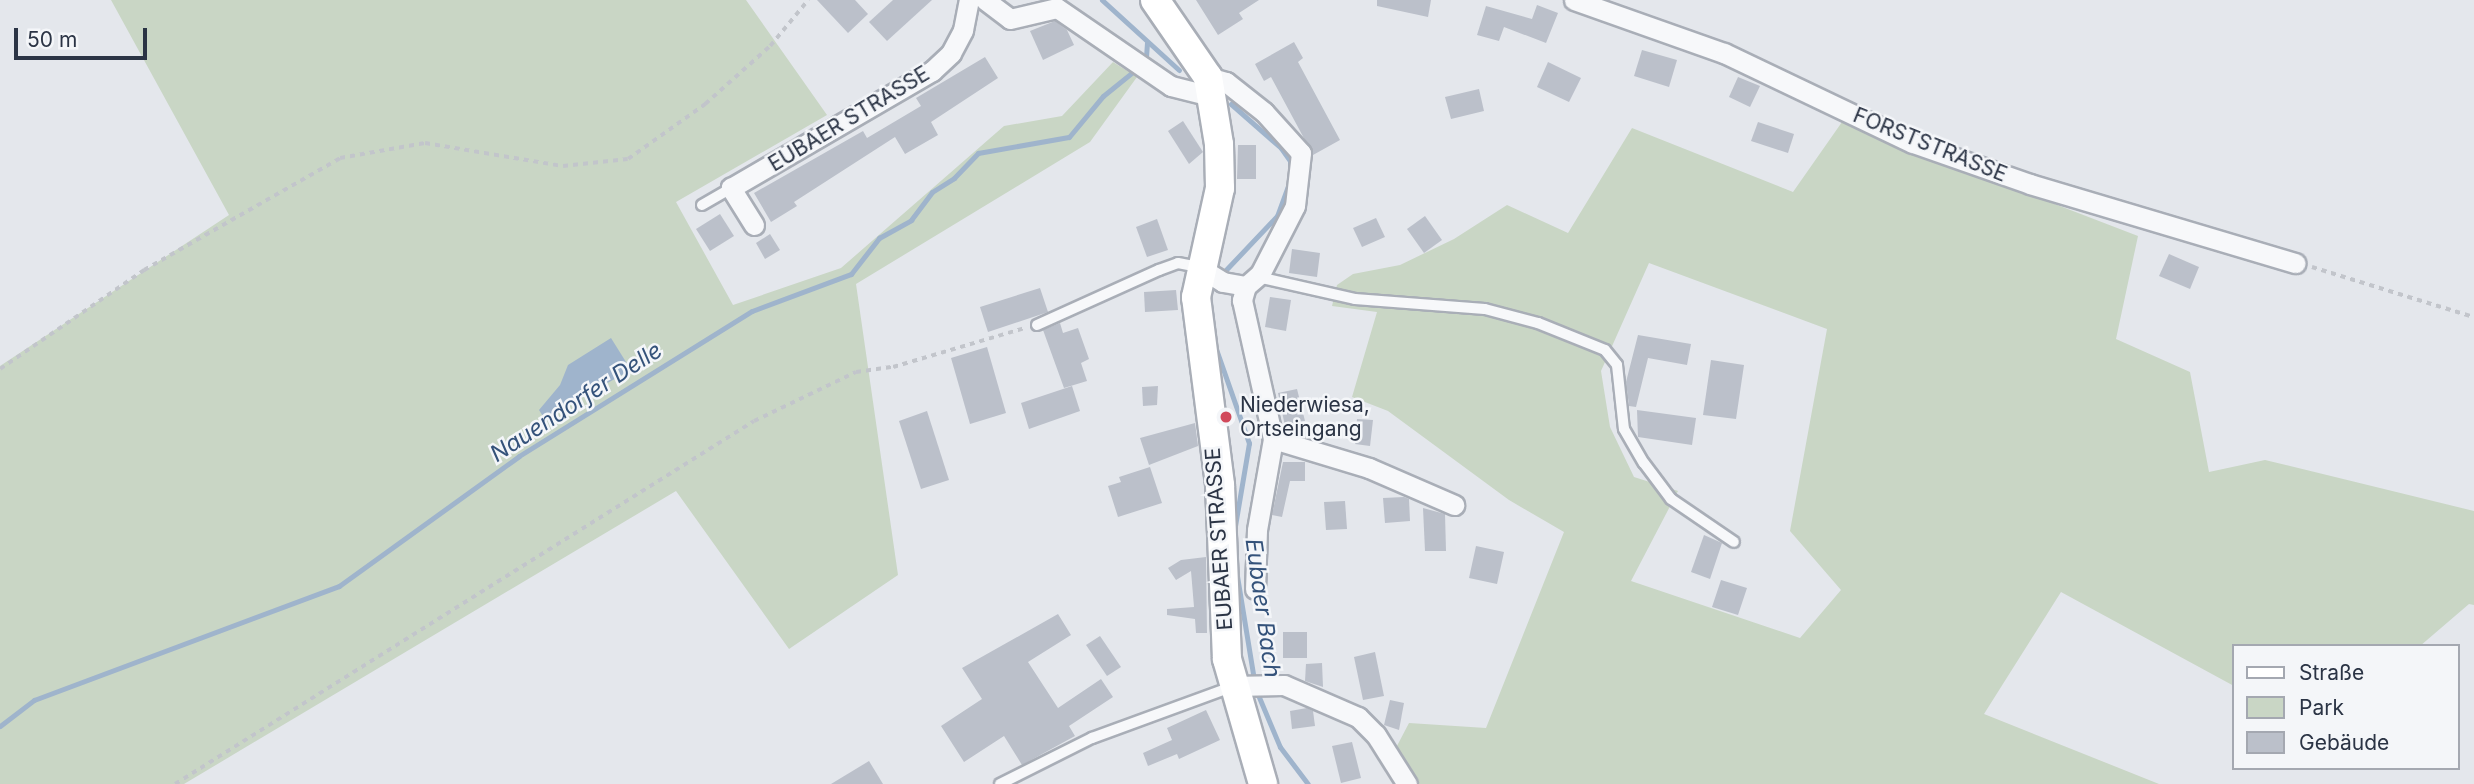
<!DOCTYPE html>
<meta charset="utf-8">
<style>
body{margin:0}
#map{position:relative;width:2474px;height:784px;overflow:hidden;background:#e4e7ec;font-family:Inter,sans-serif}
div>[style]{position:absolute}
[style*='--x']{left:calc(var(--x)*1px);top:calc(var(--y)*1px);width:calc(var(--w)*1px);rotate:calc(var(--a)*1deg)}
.green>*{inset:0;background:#c9d6c5}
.water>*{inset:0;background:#9fb4cc}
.stream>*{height:5px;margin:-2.5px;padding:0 2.5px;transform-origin:2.5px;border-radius:2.5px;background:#9fb4cc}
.building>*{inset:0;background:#bbc0ca}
.path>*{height:3.5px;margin-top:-1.75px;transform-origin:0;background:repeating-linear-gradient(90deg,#c2c5cb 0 5px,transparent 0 10px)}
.roads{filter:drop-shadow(2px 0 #a9aeb7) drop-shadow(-2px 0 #a9aeb7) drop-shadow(0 2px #a9aeb7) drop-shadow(0 -2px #a9aeb7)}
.lane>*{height:10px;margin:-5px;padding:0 5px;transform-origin:5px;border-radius:5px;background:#f7f8fa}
.street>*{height:19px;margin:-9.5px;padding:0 9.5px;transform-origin:9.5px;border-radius:9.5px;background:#f7f8fa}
.secondary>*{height:28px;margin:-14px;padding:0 14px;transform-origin:14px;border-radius:14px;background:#fff}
.dots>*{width:19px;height:19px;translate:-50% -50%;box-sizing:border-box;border:4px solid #f4f6f9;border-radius:50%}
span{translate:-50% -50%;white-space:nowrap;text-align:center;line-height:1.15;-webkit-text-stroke:5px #f4f6f9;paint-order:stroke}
.street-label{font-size:21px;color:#2b3445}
.poi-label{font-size:21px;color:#2b3445}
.left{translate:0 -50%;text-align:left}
.water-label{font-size:23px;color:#34527a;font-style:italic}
.legend{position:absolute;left:2232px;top:644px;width:228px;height:126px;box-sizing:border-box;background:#f4f6f9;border:2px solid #a4a8b1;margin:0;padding:9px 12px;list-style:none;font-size:21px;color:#2b3445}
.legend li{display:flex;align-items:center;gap:14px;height:35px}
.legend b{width:35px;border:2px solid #a4a8b1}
.scale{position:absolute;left:14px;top:28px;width:133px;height:32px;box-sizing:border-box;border:4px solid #2b3445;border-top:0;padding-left:9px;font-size:21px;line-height:24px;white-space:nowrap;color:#2b3445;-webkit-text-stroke:5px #f4f6f9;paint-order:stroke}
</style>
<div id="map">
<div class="green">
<div style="clip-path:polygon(111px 0,746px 0,827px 115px,676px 202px,733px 305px,841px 268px,1004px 126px,1062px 116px,1113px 62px,1137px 77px,1090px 142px,856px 284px,898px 575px,789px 649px,676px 491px,184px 784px,0 784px,0 366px,229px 215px)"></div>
<div style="clip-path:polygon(evenodd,1842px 122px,2138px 236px,2116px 339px,2190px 372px,2209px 472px,2265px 460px,2474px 511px,2474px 605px,2469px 604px,2420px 646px,2234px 646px,2234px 686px,2061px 592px,1984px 714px,2159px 784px,1399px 784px,1388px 763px,1409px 723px,1486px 728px,1564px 532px,1509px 500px,1388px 411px,1352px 397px,1377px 312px,1332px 306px,1337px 285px,1353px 274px,1400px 265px,1454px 239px,1507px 205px,1568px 233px,1632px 128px,1793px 192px,1842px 122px,1649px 263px,1827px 329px,1790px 531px,1841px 590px,1800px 638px,1631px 581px,1678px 491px,1634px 477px,1610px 427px,1601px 371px,1649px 263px)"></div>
</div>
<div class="water">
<div style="clip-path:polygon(611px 338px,631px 370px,544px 418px,539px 410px,560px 385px,568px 365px)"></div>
</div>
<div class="stream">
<div style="--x:1102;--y:0;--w:104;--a:42.3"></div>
<div style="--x:1146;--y:57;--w:14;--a:-86"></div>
<div style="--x:1231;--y:104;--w:67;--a:41.3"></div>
<div style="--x:1281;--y:148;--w:16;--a:55"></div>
<div style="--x:1290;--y:161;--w:11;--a:90"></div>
<div style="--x:1220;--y:276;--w:83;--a:-46.5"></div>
<div style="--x:1277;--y:216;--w:33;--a:-70"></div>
<div style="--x:1216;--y:349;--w:100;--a:70.7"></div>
<div style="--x:1249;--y:443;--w:90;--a:99.6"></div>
<div style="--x:1237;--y:576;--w:105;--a:80.7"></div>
<div style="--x:1256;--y:690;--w:62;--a:67.2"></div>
<div style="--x:1280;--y:747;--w:46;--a:52.9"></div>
<div style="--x:0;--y:726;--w:43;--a:-37.4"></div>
<div style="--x:34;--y:700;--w:326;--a:-20.5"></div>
<div style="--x:339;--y:586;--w:222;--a:-35.8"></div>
<div style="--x:519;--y:456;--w:274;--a:-31.9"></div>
<div style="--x:752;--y:311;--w:106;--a:-20.5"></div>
<div style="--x:851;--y:274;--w:46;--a:-52.1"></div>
<div style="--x:879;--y:238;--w:37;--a:-29"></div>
<div style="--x:911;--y:220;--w:35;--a:-53"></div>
<div style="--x:932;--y:192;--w:26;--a:-32"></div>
<div style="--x:954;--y:178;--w:35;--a:-46"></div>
<div style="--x:978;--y:153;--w:92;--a:-10"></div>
<div style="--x:1069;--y:137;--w:53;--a:-50.3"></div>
<div style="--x:1103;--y:96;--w:40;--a:-39"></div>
</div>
<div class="building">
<div style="clip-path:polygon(817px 0,855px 0,868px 14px,848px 33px)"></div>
<div style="clip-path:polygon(893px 0,932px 0,887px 41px,869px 22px)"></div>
<div style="clip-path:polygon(1196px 0,1259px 0,1239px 13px,1243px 19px,1218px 35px)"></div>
<div style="clip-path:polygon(1377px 0,1431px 0,1428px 17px,1377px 6px)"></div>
<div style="clip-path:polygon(1537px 5px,1558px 13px,1546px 43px,1504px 27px,1499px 41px,1477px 35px,1486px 6px,1532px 19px)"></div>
<div style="clip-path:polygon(1055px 21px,1067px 30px,1074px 45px,1043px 60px,1030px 31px)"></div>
<div style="clip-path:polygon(1294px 42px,1303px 58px,1298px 62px,1340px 140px,1313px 155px,1271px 77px,1264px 81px,1255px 64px)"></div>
<div style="clip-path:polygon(1642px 50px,1677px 60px,1669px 87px,1634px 76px)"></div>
<div style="clip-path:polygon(985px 57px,998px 78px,931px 122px,938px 135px,905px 154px,895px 137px,794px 202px,797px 206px,771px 222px,754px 193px,863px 131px,867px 138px,921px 106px,916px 98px)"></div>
<div style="clip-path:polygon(1548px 62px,1581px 78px,1569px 102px,1537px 87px)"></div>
<div style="clip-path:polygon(1738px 77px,1760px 86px,1750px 107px,1729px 97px)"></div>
<div style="clip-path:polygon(1479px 89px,1484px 111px,1451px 119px,1445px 97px)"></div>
<div style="clip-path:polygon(1183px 121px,1203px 152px,1189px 164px,1168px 131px)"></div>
<div style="clip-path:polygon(1758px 122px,1794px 134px,1788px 153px,1751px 141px)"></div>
<div style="clip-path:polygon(1238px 145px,1256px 145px,1256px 179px,1237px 179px)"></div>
<div style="clip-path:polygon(720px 214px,734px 236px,710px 251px,696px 229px)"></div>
<div style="clip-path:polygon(1425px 216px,1442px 240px,1424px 253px,1407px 229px)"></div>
<div style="clip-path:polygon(1376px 218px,1385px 237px,1362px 247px,1353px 228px)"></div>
<div style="clip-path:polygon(1157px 219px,1168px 250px,1147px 257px,1136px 227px)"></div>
<div style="clip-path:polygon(770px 234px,780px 250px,765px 259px,756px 243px)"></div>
<div style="clip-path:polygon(1292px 249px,1320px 253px,1317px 277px,1289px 273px)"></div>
<div style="clip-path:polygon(2169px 254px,2199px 267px,2190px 289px,2159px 276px)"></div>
<div style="clip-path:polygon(1040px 288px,1048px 312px,988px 332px,980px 307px)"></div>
<div style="clip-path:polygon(1176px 290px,1178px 310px,1145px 312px,1144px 292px)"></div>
<div style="clip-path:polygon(1270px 297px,1291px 300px,1286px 331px,1265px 327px)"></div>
<div style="clip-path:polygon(1060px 323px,1063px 333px,1078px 328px,1089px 359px,1081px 363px,1087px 381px,1064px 388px,1043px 330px)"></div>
<div style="clip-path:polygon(1638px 335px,1691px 344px,1687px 365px,1648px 358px,1636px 407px,1629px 406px,1626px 382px)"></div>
<div style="clip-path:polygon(987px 347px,1006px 413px,970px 424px,951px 358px)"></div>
<div style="clip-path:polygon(1711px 360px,1744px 365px,1736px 419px,1703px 415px)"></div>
<div style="clip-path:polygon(1072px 386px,1080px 411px,1029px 429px,1021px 403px)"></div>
<div style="clip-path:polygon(1158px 386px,1157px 405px,1143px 406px,1142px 387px)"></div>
<div style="clip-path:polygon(1297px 389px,1305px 421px,1285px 426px,1278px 393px)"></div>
<div style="clip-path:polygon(1637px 410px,1696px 418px,1692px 445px,1638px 437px)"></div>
<div style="clip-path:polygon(927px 411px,949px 480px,921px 489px,899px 421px)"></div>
<div style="clip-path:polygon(1357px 419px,1373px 420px,1370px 446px,1355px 444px)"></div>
<div style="clip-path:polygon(1195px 423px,1198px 446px,1149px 465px,1140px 438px)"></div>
<div style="clip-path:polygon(1283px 462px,1305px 462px,1305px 481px,1290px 481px,1282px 517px,1272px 515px)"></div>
<div style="clip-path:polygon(1150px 467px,1162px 503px,1118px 517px,1108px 486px,1121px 482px,1119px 477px)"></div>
<div style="clip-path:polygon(1404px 497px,1409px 499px,1410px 521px,1385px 523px,1383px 498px)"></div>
<div style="clip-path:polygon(1345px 501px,1347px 529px,1326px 530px,1324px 502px)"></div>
<div style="clip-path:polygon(1423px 508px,1445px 514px,1446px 551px,1425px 551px)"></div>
<div style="clip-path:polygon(1704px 535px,1722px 543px,1710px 579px,1691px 572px)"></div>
<div style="clip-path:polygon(1476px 546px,1504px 552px,1497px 584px,1469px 578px)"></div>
<div style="clip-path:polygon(1206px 557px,1207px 633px,1196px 633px,1195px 619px,1167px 615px,1167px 609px,1194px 607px,1191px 571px,1176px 580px,1168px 568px,1181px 560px)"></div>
<div style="clip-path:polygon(1721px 580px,1747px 588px,1738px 615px,1712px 607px)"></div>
<div style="clip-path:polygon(1058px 614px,1071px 635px,1028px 662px,1058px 708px,1101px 679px,1113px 697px,1069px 726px,1075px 736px,1022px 765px,1004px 736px,964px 762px,941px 726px,982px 699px,962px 668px)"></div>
<div style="clip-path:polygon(1283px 632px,1307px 632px,1307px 658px,1283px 658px)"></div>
<div style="clip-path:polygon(1100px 636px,1121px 667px,1107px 676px,1086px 645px)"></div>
<div style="clip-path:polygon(1375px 652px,1384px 696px,1363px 700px,1354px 657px)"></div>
<div style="clip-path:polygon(1322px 663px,1323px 687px,1305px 681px,1306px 664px)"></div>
<div style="clip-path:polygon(1390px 700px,1404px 703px,1399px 730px,1384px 725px)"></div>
<div style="clip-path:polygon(1307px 708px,1313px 711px,1315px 726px,1292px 729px,1290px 711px)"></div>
<div style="clip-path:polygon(1206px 710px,1220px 740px,1179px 759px,1177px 754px,1148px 766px,1143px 753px,1172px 740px,1167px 728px)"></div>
<div style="clip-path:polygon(1352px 742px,1361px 778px,1341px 783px,1332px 746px)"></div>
<div style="clip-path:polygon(869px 761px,883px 784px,831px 784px)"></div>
</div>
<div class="path">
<div style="--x:2312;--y:267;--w:170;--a:17.2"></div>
<div style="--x:0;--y:369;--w:175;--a:-34.5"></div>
<div style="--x:144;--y:270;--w:226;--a:-29.7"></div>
<div style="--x:340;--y:158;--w:86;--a:-10"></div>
<div style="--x:425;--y:143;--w:140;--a:9.5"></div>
<div style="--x:563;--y:166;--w:65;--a:-6.1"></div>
<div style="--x:628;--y:159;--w:95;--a:-35.5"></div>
<div style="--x:705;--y:104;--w:87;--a:-41.7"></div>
<div style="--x:770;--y:46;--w:60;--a:-50.4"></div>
<div style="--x:175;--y:784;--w:683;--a:-32.09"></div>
<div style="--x:754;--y:421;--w:113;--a:-25.7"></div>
<div style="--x:856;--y:372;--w:37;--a:-8"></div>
<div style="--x:893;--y:367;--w:138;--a:-16.5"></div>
</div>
<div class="roads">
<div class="lane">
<div style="--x:702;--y:205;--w:34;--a:-30"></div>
<div style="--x:1258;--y:277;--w:99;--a:12.8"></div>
<div style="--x:1355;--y:299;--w:130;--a:4.4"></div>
<div style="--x:1485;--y:309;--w:55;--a:14.8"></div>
<div style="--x:1538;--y:323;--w:72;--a:21.9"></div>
<div style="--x:1605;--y:350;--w:19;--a:51"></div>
<div style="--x:1617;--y:365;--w:64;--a:83.8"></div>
<div style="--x:1624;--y:429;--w:39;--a:60"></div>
<div style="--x:1644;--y:463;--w:45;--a:53.1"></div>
<div style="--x:1671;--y:499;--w:76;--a:34.3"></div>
<div style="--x:1037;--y:325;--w:134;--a:-24.3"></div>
<div style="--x:1159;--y:270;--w:20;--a:-20"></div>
<div style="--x:1178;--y:263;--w:21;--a:11"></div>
<div style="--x:1000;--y:784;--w:103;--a:-26.6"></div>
<div style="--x:1092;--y:738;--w:148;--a:-20.1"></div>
</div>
<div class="street">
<div style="--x:985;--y:0;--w:31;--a:37"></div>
<div style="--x:1010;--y:19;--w:48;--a:-13.2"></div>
<div style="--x:1057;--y:8;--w:138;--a:34.4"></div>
<div style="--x:1171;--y:86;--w:41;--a:14"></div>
<div style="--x:1574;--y:0;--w:159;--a:19.5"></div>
<div style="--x:1724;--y:53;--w:209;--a:25.5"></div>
<div style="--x:1913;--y:143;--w:124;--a:19.3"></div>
<div style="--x:2030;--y:184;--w:277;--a:16.6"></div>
<div style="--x:1208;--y:77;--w:19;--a:16"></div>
<div style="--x:1226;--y:82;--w:48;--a:38.3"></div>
<div style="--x:1264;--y:112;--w:55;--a:47.9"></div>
<div style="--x:1301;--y:153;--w:53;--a:96.5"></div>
<div style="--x:1295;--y:206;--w:76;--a:117.2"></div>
<div style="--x:1260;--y:274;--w:18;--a:139"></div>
<div style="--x:1246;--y:286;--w:15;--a:106"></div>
<div style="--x:1242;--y:300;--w:142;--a:77.4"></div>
<div style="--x:1273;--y:439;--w:92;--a:100"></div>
<div style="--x:1257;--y:530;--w:59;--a:91.9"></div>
<div style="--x:754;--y:225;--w:44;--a:-121.9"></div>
<div style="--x:731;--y:188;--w:233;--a:-30.2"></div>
<div style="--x:932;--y:71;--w:26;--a:-43"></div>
<div style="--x:951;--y:53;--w:26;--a:-62"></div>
<div style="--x:963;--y:30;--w:31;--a:-79"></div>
<div style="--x:1199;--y:267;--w:28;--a:32"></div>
<div style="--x:1223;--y:282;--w:23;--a:10"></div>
<div style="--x:1273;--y:439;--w:100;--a:16.8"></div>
<div style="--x:1369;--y:468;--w:93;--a:23.5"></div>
<div style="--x:1232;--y:686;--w:52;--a:-1.1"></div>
<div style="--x:1284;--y:685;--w:81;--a:23.4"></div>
<div style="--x:1358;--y:717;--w:25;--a:45"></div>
<div style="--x:1376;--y:735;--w:58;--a:57.7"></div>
</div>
<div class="secondary">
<div style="--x:1155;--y:0;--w:93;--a:55.5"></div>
<div style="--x:1208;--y:77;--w:68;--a:80.7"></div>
<div style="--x:1219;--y:144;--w:44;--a:88.7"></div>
<div style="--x:1220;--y:188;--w:112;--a:102.4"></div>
<div style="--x:1196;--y:297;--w:190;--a:82.7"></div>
<div style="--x:1220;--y:485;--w:174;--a:87.7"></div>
<div style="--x:1227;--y:659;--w:130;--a:73.9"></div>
</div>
</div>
<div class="dots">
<div style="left:1226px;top:417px;background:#d1495b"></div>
</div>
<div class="street-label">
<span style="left:849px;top:119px;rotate:-31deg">EUBAER STRASSE</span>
<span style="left:1930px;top:145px;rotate:22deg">FORSTSTRASSE</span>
<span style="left:1219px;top:539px;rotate:-94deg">EUBAER STRASSE</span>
</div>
<div class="poi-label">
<span class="left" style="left:1240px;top:417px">Niederwiesa,<br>Ortseingang</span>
</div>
<div class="water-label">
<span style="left:576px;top:402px;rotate:-33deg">Nauendorfer Delle</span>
<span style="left:1263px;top:608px;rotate:82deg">Eubaer Bach</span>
</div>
<ul class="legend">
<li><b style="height:9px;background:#fff"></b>Straße</li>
<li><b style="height:19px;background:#c9d6c5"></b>Park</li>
<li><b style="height:19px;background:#bbc0ca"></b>Gebäude</li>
</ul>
<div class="scale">50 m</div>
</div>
